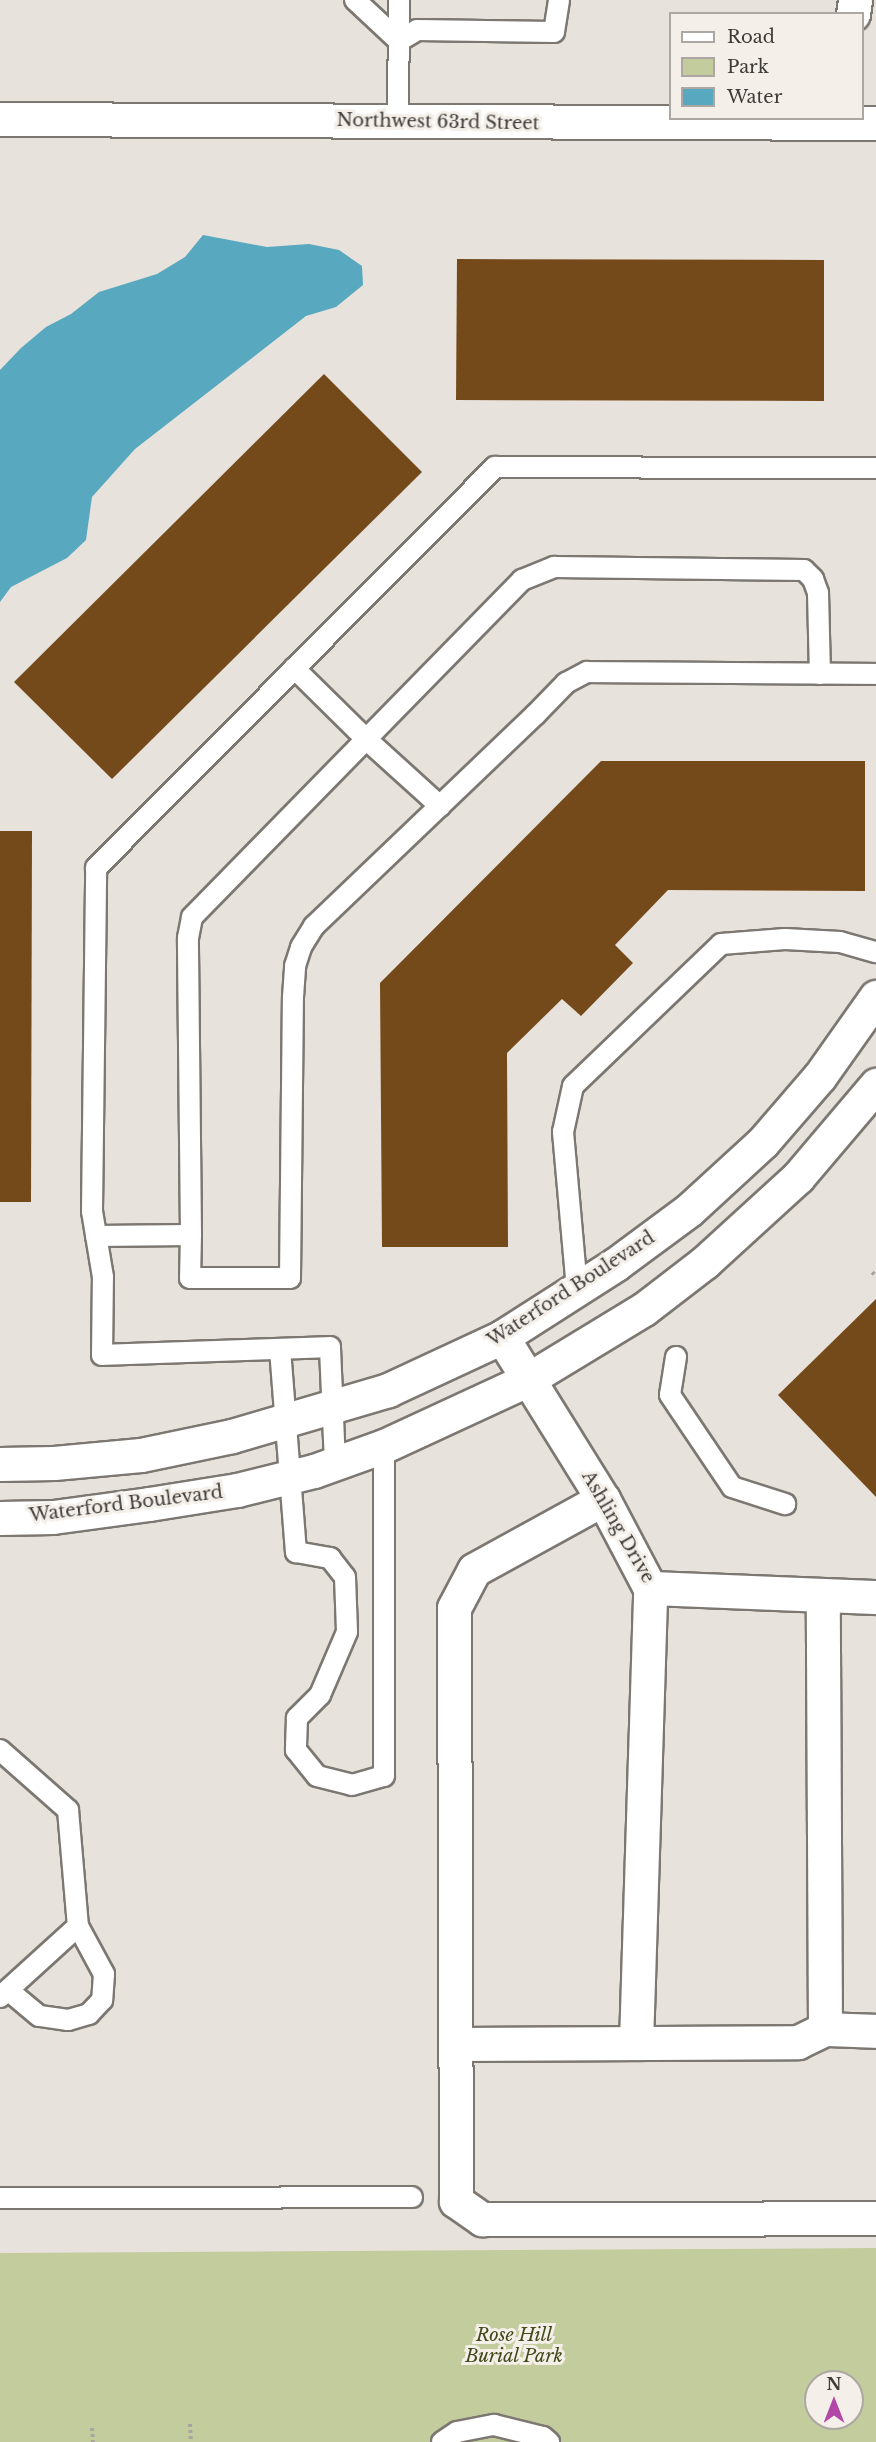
<!DOCTYPE html>
<style>
body{margin:0}
#map{position:relative;width:876px;height:2442px;overflow:hidden;background:#e8e2dc;font-family:"Libre Baskerville",serif}
div>[style]{position:absolute}
[style*='--x']{left:calc(var(--x)*1px);top:calc(var(--y)*1px);width:calc(var(--w)*1px);rotate:calc(var(--a)*1deg)}
.green>*{inset:0;background:#c3cc9d}
.water>*{inset:0;background:#58a8bf}
.building>*{inset:0;background:#754a1a}
.path>*{height:4px;margin-top:-2px;transform-origin:0;background:repeating-linear-gradient(90deg,#a9a49f 0 3px,transparent 0 6px)}
.roads{filter:drop-shadow(2px 0 #7d7772) drop-shadow(-2px 0 #7d7772) drop-shadow(0 2px #7d7772) drop-shadow(0 -2px #7d7772)}
.lane>*{height:20px;margin:-10px;padding:0 10px;transform-origin:10px;border-radius:10px;background:#fff}
.street>*{height:33px;margin:-16.5px;padding:0 16.5px;transform-origin:16.5px;border-radius:16.5px;background:#fff}
.secondary>*{height:33px;margin:-16.5px;padding:0 16.5px;transform-origin:16.5px;border-radius:16.5px;background:#fff}
span{translate:-50% -50%;white-space:nowrap;text-align:center;line-height:1.15;-webkit-text-stroke:6px #f5efe9;paint-order:stroke}
.street-label{font-size:18px;color:#3e3b39}
.park-label{font-size:18px;color:#42491a;font-style:italic}
.legend{position:absolute;left:669px;top:12px;width:195px;height:108px;box-sizing:border-box;background:#f5efe9;border:2px solid #aca7a3;margin:0;padding:8px 10px;list-style:none;font-size:18px;color:#3e3b39}
.legend li{display:flex;align-items:center;gap:12px;height:30px}
.legend b{width:30px;border:2px solid #aca7a3}
.north{position:absolute;left:804px;top:2370px;width:60px;height:60px;box-sizing:border-box;background:#f5efe9;border:2px solid #aca7a3;border-radius:50%;rotate:0deg;font-size:16px;font-weight:700;line-height:24px;text-align:center;color:#3e3b39}
.north::after{content:'';display:block;margin:auto;width:21px;height:27px;background:#b347a7;clip-path:polygon(50% 0,100% 100%,50% 72%,0 100%)}
</style>
<div id="map">
<div class="green">
<div style="clip-path:polygon(evenodd,876px 2248px,876px 2442px,0 2442px,0 2253px,876px 2248px,816px 2382px,852px 2382px,852px 2418px,816px 2418px,816px 2382px)"></div>
</div>
<div class="water">
<div style="clip-path:polygon(203px 235px,267px 247px,309px 244px,339px 250px,362px 266px,363px 285px,336px 307px,306px 316px,135px 449px,92px 497px,86px 540px,67px 558px,11px 587px,0 602px,0 370px,21px 348px,46px 327px,71px 314px,99px 292px,157px 274px,185px 257px)"></div>
</div>
<div class="building">
<div style="clip-path:polygon(457px 259px,824px 260px,824px 401px,456px 400px)"></div>
<div style="clip-path:polygon(324px 374px,422px 472px,112px 779px,14px 682px)"></div>
<div style="clip-path:polygon(601px 761px,865px 761px,865px 891px,668px 890px,615px 945px,633px 963px,581px 1016px,562px 999px,507px 1053px,508px 1247px,382px 1247px,380px 983px)"></div>
<div style="clip-path:polygon(0 831px,32px 831px,31px 1202px,0 1202px)"></div>
<div style="clip-path:polygon(876px 1299px,876px 1497px,778px 1395px)"></div>
</div>
<div class="path">
<div style="--x:872;--y:1272;--w:6;--a:45"></div>
<div style="--x:190;--y:2424;--w:18;--a:87"></div>
<div style="--x:92;--y:2428;--w:14;--a:86"></div>
</div>
<div class="roads">
<div class="lane">
<div style="--x:355;--y:0;--w:60;--a:43"></div>
<div style="--x:399;--y:41;--w:21;--a:-31"></div>
<div style="--x:417;--y:30;--w:137;--a:0.8"></div>
<div style="--x:554;--y:32;--w:32;--a:-81"></div>
<div style="--x:398;--y:121;--w:121;--a:-89.5"></div>
<div style="--x:294;--y:668;--w:101;--a:44.6"></div>
<div style="--x:366;--y:739;--w:100;--a:42.2"></div>
<div style="--x:191;--y:1235;--w:297;--a:-90.6"></div>
<div style="--x:188;--y:938;--w:21;--a:-79"></div>
<div style="--x:192;--y:917;--w:472;--a:-45.6"></div>
<div style="--x:522;--y:580;--w:35;--a:-22"></div>
<div style="--x:554;--y:567;--w:250;--a:0.7"></div>
<div style="--x:804;--y:570;--w:13;--a:45"></div>
<div style="--x:813;--y:579;--w:15;--a:70"></div>
<div style="--x:818;--y:593;--w:81;--a:88.6"></div>
<div style="--x:96;--y:1236;--w:95;--a:-0.6"></div>
<div style="--x:191;--y:1235;--w:43;--a:91.3"></div>
<div style="--x:190;--y:1278;--w:100;--a:0"></div>
<div style="--x:290;--y:1278;--w:281;--a:-89.4"></div>
<div style="--x:293;--y:997;--w:31;--a:-86"></div>
<div style="--x:295;--y:966;--w:20;--a:-72"></div>
<div style="--x:301;--y:947;--w:25;--a:-58"></div>
<div style="--x:314;--y:926;--w:306;--a:-43.7"></div>
<div style="--x:535;--y:715;--w:45;--a:-45.9"></div>
<div style="--x:566;--y:683;--w:24;--a:-28"></div>
<div style="--x:587;--y:672;--w:289;--a:0.4"></div>
<div style="--x:577;--y:1289;--w:158;--a:-95.1"></div>
<div style="--x:563;--y:1132;--w:47;--a:-77.7"></div>
<div style="--x:573;--y:1086;--w:205;--a:-43.8"></div>
<div style="--x:721;--y:944;--w:64;--a:-4.5"></div>
<div style="--x:785;--y:939;--w:55;--a:3.1"></div>
<div style="--x:840;--y:942;--w:37;--a:16"></div>
<div style="--x:280;--y:1349;--w:204;--a:85.5"></div>
<div style="--x:296;--y:1552;--w:35;--a:10"></div>
<div style="--x:330;--y:1558;--w:24;--a:52"></div>
<div style="--x:345;--y:1577;--w:55;--a:87.9"></div>
<div style="--x:347;--y:1632;--w:69;--a:113.2"></div>
<div style="--x:320;--y:1695;--w:33;--a:135"></div>
<div style="--x:297;--y:1718;--w:32;--a:92"></div>
<div style="--x:296;--y:1750;--w:33;--a:51"></div>
<div style="--x:317;--y:1776;--w:36;--a:14"></div>
<div style="--x:352;--y:1785;--w:33;--a:-16"></div>
<div style="--x:384;--y:1776;--w:330;--a:-90"></div>
<div style="--x:676;--y:1357;--w:38;--a:99"></div>
<div style="--x:670;--y:1395;--w:111;--a:56"></div>
<div style="--x:732;--y:1487;--w:56;--a:17.8"></div>
<div style="--x:335;--y:1463;--w:116;--a:-92.5"></div>
<div style="--x:330;--y:1347;--w:228;--a:178"></div>
<div style="--x:102;--y:1355;--w:78;--a:-89.3"></div>
<div style="--x:103;--y:1277;--w:67;--a:-99.5"></div>
<div style="--x:92;--y:1211;--w:343;--a:-89.3"></div>
<div style="--x:96;--y:868;--w:566;--a:-45.14"></div>
<div style="--x:495;--y:467;--w:381;--a:0.2"></div>
<div style="--x:0;--y:1750;--w:91;--a:41.4"></div>
<div style="--x:68;--y:1810;--w:116;--a:85.1"></div>
<div style="--x:78;--y:1926;--w:55;--a:61.6"></div>
<div style="--x:104;--y:1974;--w:26;--a:94"></div>
<div style="--x:102;--y:2000;--w:19;--a:133"></div>
<div style="--x:89;--y:2014;--w:22;--a:164"></div>
<div style="--x:68;--y:2020;--w:29;--a:-172"></div>
<div style="--x:39;--y:2016;--w:40;--a:-140"></div>
<div style="--x:0;--y:1997;--w:105;--a:-42.3"></div>
<div style="--x:0;--y:2198;--w:412;--a:-0.1"></div>
<div style="--x:442;--y:2442;--w:18;--a:-34"></div>
<div style="--x:457;--y:2432;--w:38;--a:-11"></div>
<div style="--x:494;--y:2425;--w:50;--a:13.8"></div>
<div style="--x:543;--y:2437;--w:8;--a:40"></div>
</div>
<div class="street">
<div style="--x:853;--y:14;--w:14;--a:-82"></div>
<div style="--x:502;--y:1337;--w:191;--a:58.1"></div>
<div style="--x:603;--y:1499;--w:101;--a:62.2"></div>
<div style="--x:650;--y:1588;--w:226;--a:2.3"></div>
<div style="--x:603;--y:1499;--w:147;--a:151.2"></div>
<div style="--x:474;--y:1570;--w:43;--a:117.8"></div>
<div style="--x:454;--y:1608;--w:593;--a:89.81"></div>
<div style="--x:456;--y:2201;--w:32;--a:35"></div>
<div style="--x:482;--y:2219;--w:394;--a:-0.1"></div>
<div style="--x:825;--y:2029;--w:51;--a:2.2"></div>
<div style="--x:636;--y:2043;--w:455;--a:-88.2"></div>
<div style="--x:455;--y:2044;--w:343;--a:-0.3"></div>
<div style="--x:798;--y:2042;--w:30;--a:-26"></div>
<div style="--x:825;--y:2029;--w:432;--a:-90.3"></div>
</div>
<div class="secondary">
<div style="--x:0;--y:119;--w:876;--a:0.26"></div>
<div style="--x:0;--y:1464;--w:54;--a:-1.1"></div>
<div style="--x:54;--y:1463;--w:87;--a:-5.3"></div>
<div style="--x:141;--y:1455;--w:93;--a:-11.8"></div>
<div style="--x:232;--y:1436;--w:163;--a:-16.4"></div>
<div style="--x:388;--y:1390;--w:126;--a:-24.9"></div>
<div style="--x:502;--y:1337;--w:135;--a:-32.6"></div>
<div style="--x:616;--y:1264;--w:91;--a:-36.5"></div>
<div style="--x:689;--y:1210;--w:100;--a:-42.6"></div>
<div style="--x:763;--y:1142;--w:87;--a:-49.2"></div>
<div style="--x:820;--y:1076;--w:97;--a:-54.7"></div>
<div style="--x:0;--y:1518;--w:53;--a:-1.1"></div>
<div style="--x:53;--y:1517;--w:97;--a:-7.7"></div>
<div style="--x:149;--y:1504;--w:89;--a:-9"></div>
<div style="--x:237;--y:1490;--w:79;--a:-13.9"></div>
<div style="--x:314;--y:1471;--w:74;--a:-19.7"></div>
<div style="--x:384;--y:1446;--w:157;--a:-24.8"></div>
<div style="--x:527;--y:1380;--w:137;--a:-31.3"></div>
<div style="--x:644;--y:1309;--w:77;--a:-37.6"></div>
<div style="--x:705;--y:1262;--w:126;--a:-42.4"></div>
<div style="--x:798;--y:1177;--w:121;--a:-49.7"></div>
</div>
</div>
<div class="street-label">
<span style="left:438px;top:122px;rotate:1deg">Northwest 63rd Street</span>
<span style="left:571px;top:1289px;rotate:-33deg">Waterford Boulevard</span>
<span style="left:126px;top:1504px;rotate:-7deg">Waterford Boulevard</span>
<span style="left:618px;top:1527px;rotate:60deg">Ashling Drive</span>
</div>
<div class="park-label">
<span style="left:514px;top:2346px">Rose Hill<br>Burial Park</span>
</div>
<ul class="legend">
<li><b style="height:8px;background:#fff"></b>Road</li>
<li><b style="height:16px;background:#c3cc9d"></b>Park</li>
<li><b style="height:16px;background:#58a8bf"></b>Water</li>
</ul>
<div class="north">N</div>
</div>
